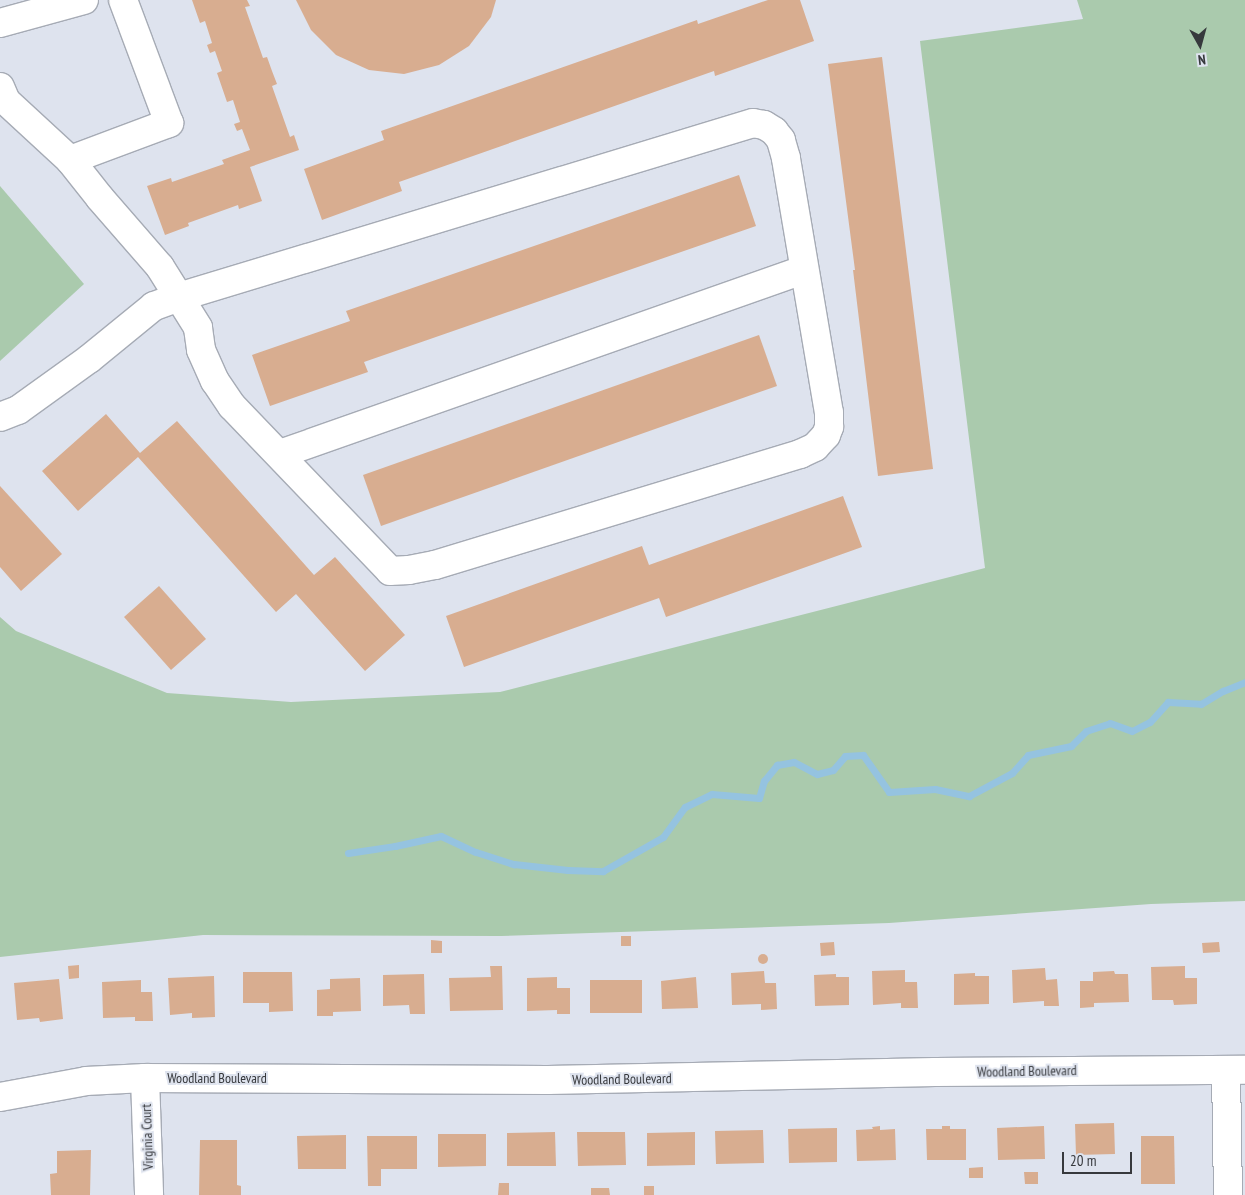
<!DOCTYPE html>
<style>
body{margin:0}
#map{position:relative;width:1245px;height:1195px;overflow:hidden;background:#dee3ee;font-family:"PT Sans Narrow",sans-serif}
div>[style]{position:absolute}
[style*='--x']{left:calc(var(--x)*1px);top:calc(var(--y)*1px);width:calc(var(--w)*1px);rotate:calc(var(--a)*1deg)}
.green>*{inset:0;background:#aacaad}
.stream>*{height:7px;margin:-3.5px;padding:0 3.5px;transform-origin:3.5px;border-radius:3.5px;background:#95c3e0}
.building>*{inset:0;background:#d8ad90}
.round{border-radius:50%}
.roads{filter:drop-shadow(1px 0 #a6abb5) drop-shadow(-1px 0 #a6abb5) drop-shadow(0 1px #a6abb5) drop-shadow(0 -1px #a6abb5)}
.minor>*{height:28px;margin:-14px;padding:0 14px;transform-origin:14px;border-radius:14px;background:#fff}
span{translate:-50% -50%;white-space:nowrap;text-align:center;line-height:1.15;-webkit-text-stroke:4px #dee3ee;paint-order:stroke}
.street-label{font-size:14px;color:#37393d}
.north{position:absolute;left:1175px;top:20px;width:50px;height:50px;-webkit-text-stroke:4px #dee3ee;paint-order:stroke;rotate:173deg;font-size:14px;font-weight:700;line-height:20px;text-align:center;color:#37393d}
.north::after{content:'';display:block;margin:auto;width:18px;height:22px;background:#37393d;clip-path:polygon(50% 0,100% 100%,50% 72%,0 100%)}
.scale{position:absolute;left:1062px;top:1152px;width:70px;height:22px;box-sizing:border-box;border:2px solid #37393d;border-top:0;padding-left:6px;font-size:15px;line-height:18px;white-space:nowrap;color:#37393d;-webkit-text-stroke:4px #dee3ee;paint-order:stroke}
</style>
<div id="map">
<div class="green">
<div style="clip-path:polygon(1077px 0,1245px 0,1245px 901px,1151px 904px,889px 923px,501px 936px,203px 935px,0 957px,0 617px,16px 631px,167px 693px,291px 702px,500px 692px,985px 568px,920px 41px,1083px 19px)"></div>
<div style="clip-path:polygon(0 186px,84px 284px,0 361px)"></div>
</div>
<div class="stream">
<div style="--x:348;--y:853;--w:48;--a:-8.5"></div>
<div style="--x:395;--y:846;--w:47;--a:-12.3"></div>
<div style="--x:441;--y:836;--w:38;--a:25"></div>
<div style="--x:476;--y:852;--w:40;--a:18"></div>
<div style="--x:514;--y:864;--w:54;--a:6.3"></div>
<div style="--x:568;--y:870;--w:35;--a:2"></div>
<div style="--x:603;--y:871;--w:69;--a:-29.5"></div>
<div style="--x:663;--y:837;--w:37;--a:-54"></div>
<div style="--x:685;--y:807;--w:30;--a:-26"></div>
<div style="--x:712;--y:794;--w:47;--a:4.9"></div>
<div style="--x:759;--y:798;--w:18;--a:-74"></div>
<div style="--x:764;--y:781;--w:21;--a:-51"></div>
<div style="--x:777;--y:765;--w:17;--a:-10"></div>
<div style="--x:794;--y:762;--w:26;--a:28"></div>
<div style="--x:817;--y:774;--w:16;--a:-14"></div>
<div style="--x:833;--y:770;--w:18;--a:-49"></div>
<div style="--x:845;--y:756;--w:18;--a:-3"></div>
<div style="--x:863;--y:755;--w:45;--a:54.9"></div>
<div style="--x:889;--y:792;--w:46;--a:-3.7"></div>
<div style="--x:935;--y:789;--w:35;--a:12"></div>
<div style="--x:969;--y:796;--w:49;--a:-28.1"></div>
<div style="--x:1012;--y:773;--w:24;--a:-48"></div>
<div style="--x:1028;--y:755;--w:44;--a:-11.8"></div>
<div style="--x:1071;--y:746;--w:21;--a:-45"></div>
<div style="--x:1086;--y:731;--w:25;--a:-18"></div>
<div style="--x:1110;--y:723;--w:23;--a:20"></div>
<div style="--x:1132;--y:731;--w:20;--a:-27"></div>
<div style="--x:1150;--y:722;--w:27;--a:-48"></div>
<div style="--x:1168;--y:702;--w:33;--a:3"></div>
<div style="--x:1201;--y:704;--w:26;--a:-31"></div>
<div style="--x:1223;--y:691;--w:24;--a:-22"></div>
</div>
<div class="building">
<div style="clip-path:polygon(192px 0,247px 0,250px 6px,245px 7px,263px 58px,267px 57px,272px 71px,277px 84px,272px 86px,290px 137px,294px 135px,299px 150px,250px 167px,262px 201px,239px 209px,238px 205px,188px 223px,189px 226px,165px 235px,147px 186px,171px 178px,172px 182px,224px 164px,222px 160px,250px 150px,242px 129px,237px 131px,234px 124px,240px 122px,233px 100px,227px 102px,217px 73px,222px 71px,215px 51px,210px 53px,207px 45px,212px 43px,205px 21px,200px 23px)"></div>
<div style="clip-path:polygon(296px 0,496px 0,491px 17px,469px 46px,439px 65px,404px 74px,369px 70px,336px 55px,311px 30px)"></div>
<div style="clip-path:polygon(768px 0,800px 0,814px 41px,715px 76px,714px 71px,399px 182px,402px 191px,322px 220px,304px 169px,384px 140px,381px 131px,697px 20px,698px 24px)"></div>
<div style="clip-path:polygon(882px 57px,933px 469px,878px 476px,853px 270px,855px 270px,828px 64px)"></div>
<div style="clip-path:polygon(739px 175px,756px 226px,364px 362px,368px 372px,270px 406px,252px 355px,350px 321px,346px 311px)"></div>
<div style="clip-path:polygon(759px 335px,777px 386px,381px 526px,363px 475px)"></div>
<div style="clip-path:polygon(106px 414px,140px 453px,177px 421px,314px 575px,335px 557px,405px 635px,365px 671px,296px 594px,276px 612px,138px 457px,78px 511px,42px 471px)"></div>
<div style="clip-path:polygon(0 486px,62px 554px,21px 591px,0 567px)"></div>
<div style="clip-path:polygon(843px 496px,862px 547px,666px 617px,659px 598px,464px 667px,446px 616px,642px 546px,649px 565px)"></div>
<div style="clip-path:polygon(159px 586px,206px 639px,171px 670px,124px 617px)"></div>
<div style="clip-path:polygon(621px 936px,631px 936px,631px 946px,621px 946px)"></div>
<div style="clip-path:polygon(431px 940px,442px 941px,442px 953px,431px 953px)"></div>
<div style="clip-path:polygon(834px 942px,835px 955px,821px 956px,820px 943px)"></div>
<div style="clip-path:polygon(1219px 942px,1220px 952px,1203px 953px,1202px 943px)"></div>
<div class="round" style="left:758px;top:954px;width:10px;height:10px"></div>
<div style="clip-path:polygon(79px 965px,79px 978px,69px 979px,68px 966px)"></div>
<div style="clip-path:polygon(490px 966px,502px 966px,503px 1010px,450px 1011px,449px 978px,491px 977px)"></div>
<div style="clip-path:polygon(1185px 966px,1185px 978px,1197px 978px,1197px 1004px,1174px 1005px,1173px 1000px,1152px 1000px,1151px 967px)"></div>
<div style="clip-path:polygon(1045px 968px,1046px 980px,1057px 979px,1059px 1006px,1044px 1006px,1044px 1001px,1013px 1003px,1012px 970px)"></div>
<div style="clip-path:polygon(905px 970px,905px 982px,917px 982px,918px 1008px,901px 1008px,901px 1003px,873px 1005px,872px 971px)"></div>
<div style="clip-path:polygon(764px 971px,765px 983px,776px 983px,777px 1009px,761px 1010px,761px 1004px,732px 1005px,731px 973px)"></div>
<div style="clip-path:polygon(1114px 971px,1115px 974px,1128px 974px,1129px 1002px,1094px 1003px,1094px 1007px,1080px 1008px,1080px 981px,1093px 981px,1093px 972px)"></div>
<div style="clip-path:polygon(243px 972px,292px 972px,293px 1011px,269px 1012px,269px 1003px,243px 1003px)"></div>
<div style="clip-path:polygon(975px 973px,975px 976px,989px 976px,989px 1004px,954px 1005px,954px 974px)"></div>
<div style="clip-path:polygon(424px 974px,425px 1014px,410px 1014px,409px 1005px,383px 1006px,383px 975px)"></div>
<div style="clip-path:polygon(836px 974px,836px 977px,849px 977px,849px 1005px,815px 1006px,814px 975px)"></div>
<div style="clip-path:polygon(214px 976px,215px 1017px,192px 1018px,192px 1013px,170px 1015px,168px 978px)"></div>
<div style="clip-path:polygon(557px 977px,557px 988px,570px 988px,570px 1014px,557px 1014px,557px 1010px,527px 1011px,527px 978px)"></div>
<div style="clip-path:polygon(696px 977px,698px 1008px,662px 1009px,661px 981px)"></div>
<div style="clip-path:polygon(360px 978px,361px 1011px,333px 1012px,333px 1016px,317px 1016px,317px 990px,330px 989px,330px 979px)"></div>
<div style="clip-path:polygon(59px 979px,63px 1019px,40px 1022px,39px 1018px,17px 1020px,14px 983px)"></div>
<div style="clip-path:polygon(141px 980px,141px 992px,152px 992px,153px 1021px,135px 1021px,135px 1017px,103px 1018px,102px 982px)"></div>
<div style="clip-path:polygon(590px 980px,642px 980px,642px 1013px,590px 1013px)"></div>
<div style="clip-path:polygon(1114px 1123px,1115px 1154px,1076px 1155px,1075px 1124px)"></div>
<div style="clip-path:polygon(880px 1126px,880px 1130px,895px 1129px,896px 1160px,857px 1161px,856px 1130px,873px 1129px,872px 1127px)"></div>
<div style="clip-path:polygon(942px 1126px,950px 1126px,950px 1129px,966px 1129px,966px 1160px,927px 1160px,926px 1129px,942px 1129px)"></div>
<div style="clip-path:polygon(1044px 1126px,1045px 1159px,998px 1160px,997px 1128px)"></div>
<div style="clip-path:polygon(837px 1128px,837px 1162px,789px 1163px,788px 1129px)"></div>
<div style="clip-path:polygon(763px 1130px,764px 1163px,716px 1164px,715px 1131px)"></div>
<div style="clip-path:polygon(555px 1132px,556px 1166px,507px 1166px,507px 1133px)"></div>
<div style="clip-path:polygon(577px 1132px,625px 1132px,626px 1165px,578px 1166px)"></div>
<div style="clip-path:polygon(695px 1132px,695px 1165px,647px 1166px,647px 1133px)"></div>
<div style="clip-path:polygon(438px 1134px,486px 1134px,486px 1166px,438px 1167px)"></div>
<div style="clip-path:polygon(346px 1135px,346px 1169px,298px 1169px,297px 1136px)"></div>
<div style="clip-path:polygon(367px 1136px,417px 1136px,417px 1169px,381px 1169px,381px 1186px,368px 1186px)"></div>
<div style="clip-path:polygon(1141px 1136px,1174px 1136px,1175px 1184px,1141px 1184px)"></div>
<div style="clip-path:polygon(200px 1140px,237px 1140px,237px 1185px,241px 1186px,241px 1195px,199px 1195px)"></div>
<div style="clip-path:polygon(91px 1150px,90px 1195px,51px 1195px,50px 1174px,57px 1173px,57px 1151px)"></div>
<div style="clip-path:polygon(983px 1167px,983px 1178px,969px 1178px,969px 1168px)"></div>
<div style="clip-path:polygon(1024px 1172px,1038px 1172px,1038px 1184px,1025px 1184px)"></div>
<div style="clip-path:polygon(499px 1183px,509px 1183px,509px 1195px,498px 1195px)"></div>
<div style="clip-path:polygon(644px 1186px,654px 1186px,654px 1195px,644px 1195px)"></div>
<div style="clip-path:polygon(591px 1188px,609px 1188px,610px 1195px,591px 1195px)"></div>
</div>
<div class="roads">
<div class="minor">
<div style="--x:0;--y:23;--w:87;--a:-15.3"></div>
<div style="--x:0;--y:87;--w:15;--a:67"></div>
<div style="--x:6;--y:101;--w:87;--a:42.7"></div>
<div style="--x:70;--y:160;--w:48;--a:51.7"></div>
<div style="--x:100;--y:198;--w:91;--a:49"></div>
<div style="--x:160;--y:267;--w:36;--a:58"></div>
<div style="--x:179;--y:297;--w:36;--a:58"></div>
<div style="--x:198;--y:328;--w:22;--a:82"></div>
<div style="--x:201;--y:350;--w:34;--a:66"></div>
<div style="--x:215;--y:381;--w:30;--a:56"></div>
<div style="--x:232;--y:406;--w:228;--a:46.2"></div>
<div style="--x:390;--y:571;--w:19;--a:-3"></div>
<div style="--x:409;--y:570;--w:26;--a:-11"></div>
<div style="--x:435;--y:565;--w:382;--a:-16.9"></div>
<div style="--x:800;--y:454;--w:17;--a:-25"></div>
<div style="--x:815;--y:447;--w:16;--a:-47"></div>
<div style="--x:826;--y:435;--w:9;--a:-69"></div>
<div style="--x:829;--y:427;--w:14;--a:-90"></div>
<div style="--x:829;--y:413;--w:259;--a:-99.6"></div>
<div style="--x:786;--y:158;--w:19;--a:-106"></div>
<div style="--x:781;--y:140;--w:11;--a:-128"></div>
<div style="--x:774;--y:131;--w:12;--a:-149"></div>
<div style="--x:764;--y:125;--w:11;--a:-170"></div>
<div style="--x:753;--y:123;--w:600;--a:163.14"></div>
<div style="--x:179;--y:297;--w:27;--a:160"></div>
<div style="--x:154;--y:306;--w:84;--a:140.8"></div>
<div style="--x:89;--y:359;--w:87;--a:144.3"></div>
<div style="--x:18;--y:410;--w:19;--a:159"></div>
<div style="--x:70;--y:160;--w:106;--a:-20.5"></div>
<div style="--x:169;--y:123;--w:131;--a:-110.5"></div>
<div style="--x:280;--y:454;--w:554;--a:-19.38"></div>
<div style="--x:1226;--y:1070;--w:125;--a:89.1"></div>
<div style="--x:145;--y:1078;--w:117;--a:88"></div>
<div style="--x:0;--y:1097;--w:87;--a:-10.5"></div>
<div style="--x:86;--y:1081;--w:59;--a:-2.9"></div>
<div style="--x:145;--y:1078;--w:403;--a:0.3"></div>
<div style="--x:548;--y:1080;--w:387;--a:-1.2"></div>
<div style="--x:935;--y:1072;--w:310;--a:-0.4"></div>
</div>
</div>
<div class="street-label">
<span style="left:1027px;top:1071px;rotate:-1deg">Woodland Boulevard</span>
<span style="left:217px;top:1078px">Woodland Boulevard</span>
<span style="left:622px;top:1079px;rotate:-1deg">Woodland Boulevard</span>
<span style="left:147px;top:1137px;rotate:-92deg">Virginia Court</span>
</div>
<div class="north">N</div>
<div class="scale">20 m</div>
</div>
